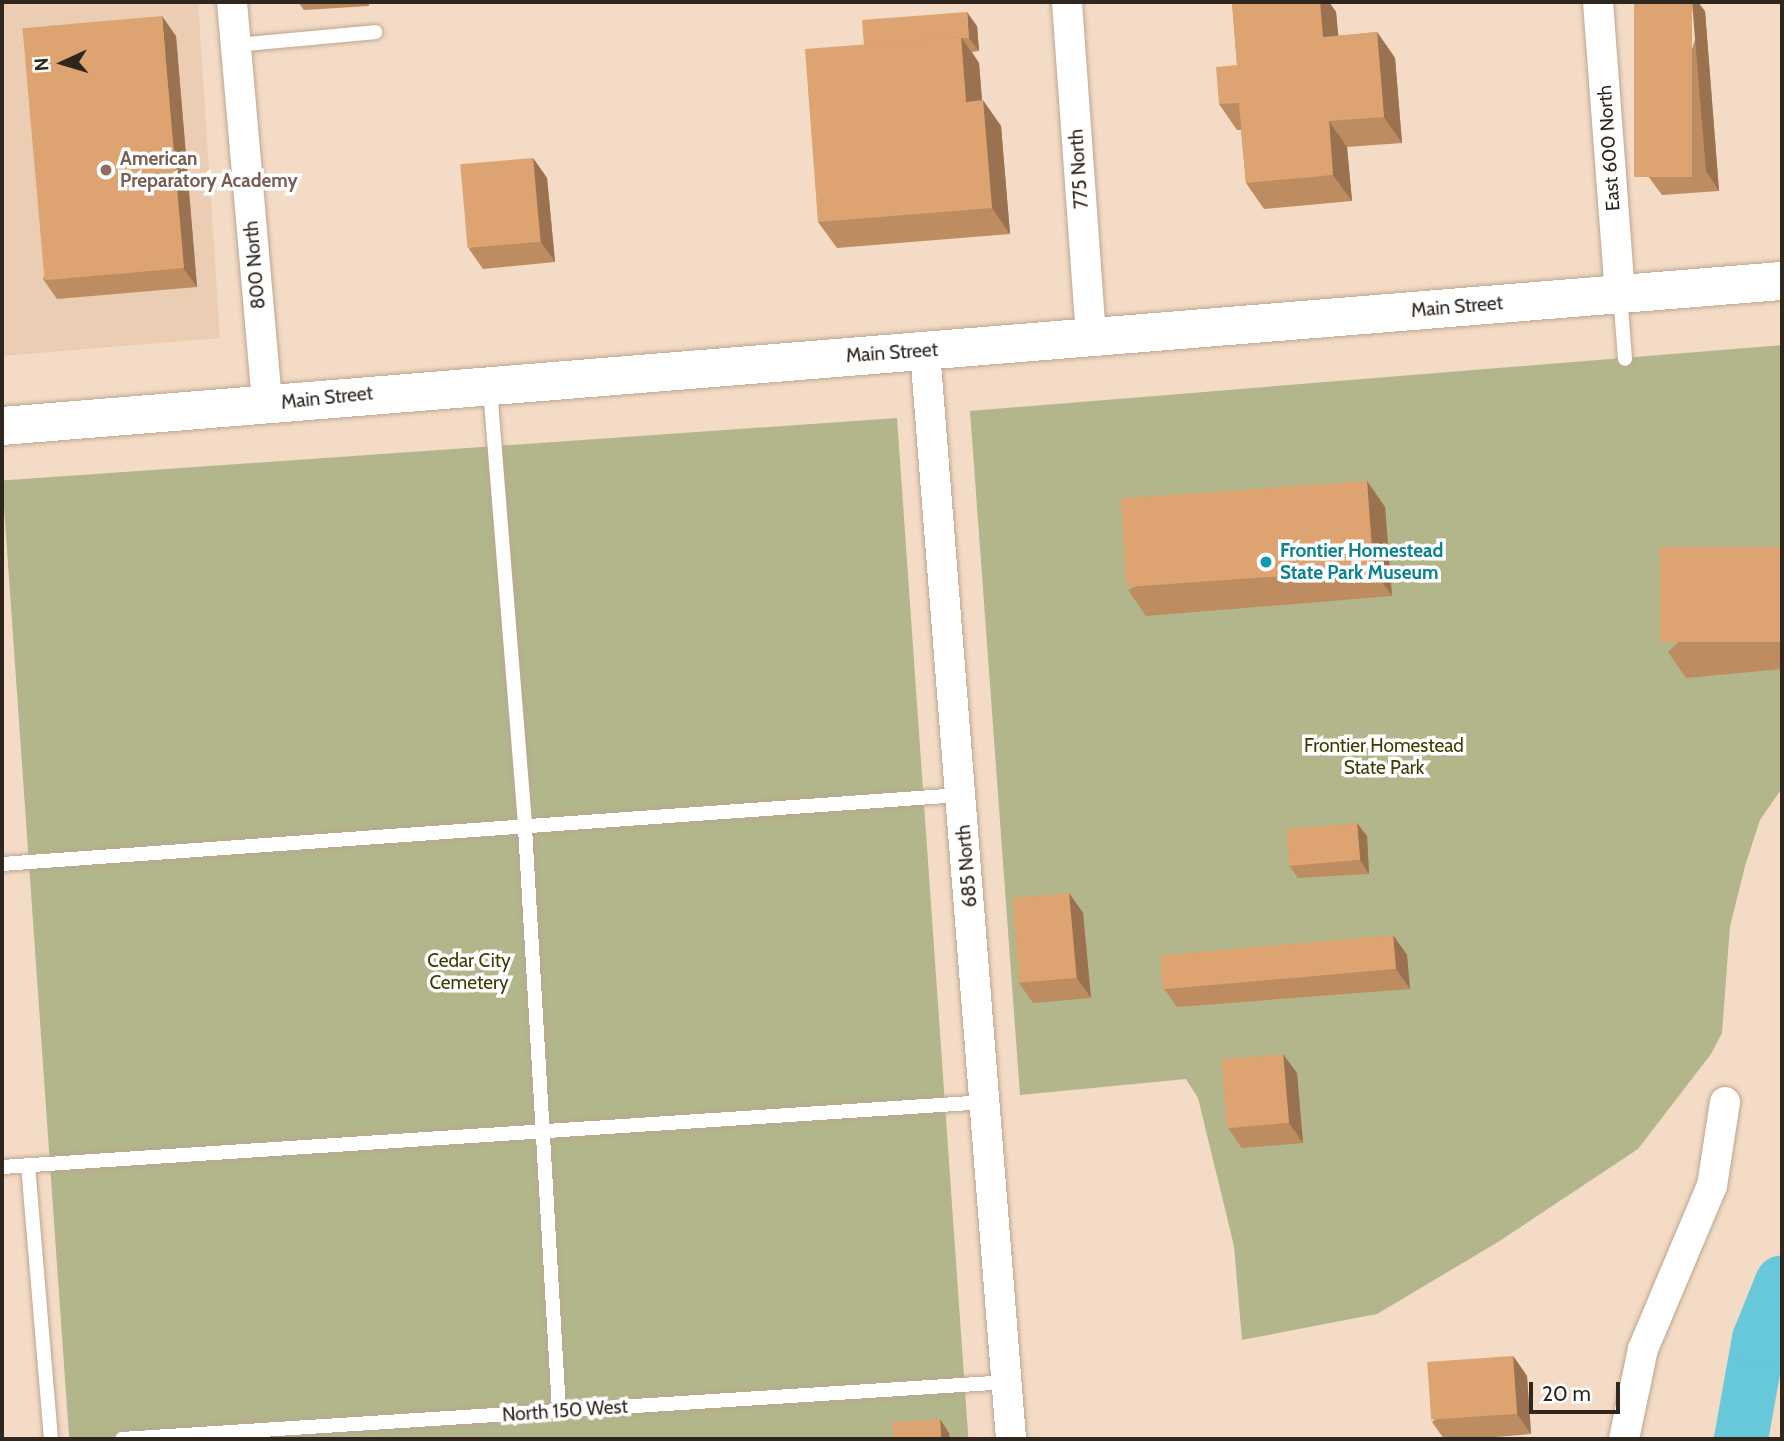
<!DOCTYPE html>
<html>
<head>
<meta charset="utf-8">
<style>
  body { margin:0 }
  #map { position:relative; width:1784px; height:1441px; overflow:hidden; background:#f3dbc5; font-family:Cabin,sans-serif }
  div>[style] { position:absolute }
  .built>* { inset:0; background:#eacdb2 }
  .green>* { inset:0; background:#b2b68a; transform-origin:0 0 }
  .river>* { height:54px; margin:-27px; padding:0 27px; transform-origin:27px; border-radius:27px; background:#66c8da }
  .roads { filter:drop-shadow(0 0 2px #bda692) drop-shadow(0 0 2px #bda692) }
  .service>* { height:14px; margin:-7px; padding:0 7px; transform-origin:7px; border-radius:7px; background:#fff }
  .minor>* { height:30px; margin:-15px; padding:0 15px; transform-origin:15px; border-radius:15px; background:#fff }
  .primary>* { height:38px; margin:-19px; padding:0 19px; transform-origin:19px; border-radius:19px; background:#fff }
  .wall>* { inset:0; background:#be8c61 }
  .shaded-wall>* { inset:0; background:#9b724f }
  .building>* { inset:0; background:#dda371; transform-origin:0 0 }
  .dots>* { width:19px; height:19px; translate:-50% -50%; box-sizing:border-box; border:4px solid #fff; border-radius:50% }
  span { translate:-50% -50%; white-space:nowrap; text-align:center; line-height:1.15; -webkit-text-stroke:7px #fff; paint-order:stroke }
  .street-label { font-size:19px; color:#2f261e }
  .education-label { font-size:19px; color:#785e54; font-weight:700 }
  .left { translate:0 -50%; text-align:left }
  .culture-label { font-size:19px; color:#0d838f; font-weight:700 }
  .park-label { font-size:19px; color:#3b3d02 }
  .frame { position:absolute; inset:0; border:4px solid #2f261e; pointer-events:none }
  .north { position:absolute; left:28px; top:28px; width:70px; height:70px; -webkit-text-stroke:5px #fff; paint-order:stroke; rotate:266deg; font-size:19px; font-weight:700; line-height:28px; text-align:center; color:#2f261e }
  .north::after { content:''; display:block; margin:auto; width:24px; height:32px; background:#2f261e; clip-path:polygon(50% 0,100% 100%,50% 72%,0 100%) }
  .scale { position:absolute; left:1529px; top:1382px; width:91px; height:32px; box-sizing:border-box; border:4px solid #2f261e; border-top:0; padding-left:9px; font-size:21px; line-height:24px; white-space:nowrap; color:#2f261e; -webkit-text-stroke:5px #fff; paint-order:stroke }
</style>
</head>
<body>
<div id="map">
  <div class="built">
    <div style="clip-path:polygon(2px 2px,198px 2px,220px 338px,2px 356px)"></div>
  </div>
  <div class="green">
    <div style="clip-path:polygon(1782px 345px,1782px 788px,1760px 820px,1745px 866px,1730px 926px,1722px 1033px,1711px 1054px,1638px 1149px,1498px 1242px,1377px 1314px,1242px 1340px,1234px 1246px,1198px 1098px,1186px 1079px,1020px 1095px,970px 411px)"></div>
    <div style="left:897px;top:418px;width:1024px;height:897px;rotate:86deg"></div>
  </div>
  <div class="river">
    <div style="left:1741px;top:1439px;width:102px;rotate:-79.8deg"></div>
    <div style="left:1759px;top:1339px;width:61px;rotate:-68deg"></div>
  </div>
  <div class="roads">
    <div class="service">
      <div style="left:236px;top:45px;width:140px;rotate:-5.3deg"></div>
      <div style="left:1620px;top:294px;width:65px;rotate:85.6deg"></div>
      <div style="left:490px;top:389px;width:440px;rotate:85.4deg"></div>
      <div style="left:525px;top:828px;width:584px;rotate:86.66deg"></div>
      <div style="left:2px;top:864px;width:961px;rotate:-4.12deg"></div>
      <div style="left:28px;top:1165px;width:275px;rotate:85.2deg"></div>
      <div style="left:2px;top:1167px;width:986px;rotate:-3.78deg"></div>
      <div style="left:122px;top:1439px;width:888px;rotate:-3.68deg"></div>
    </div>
    <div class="minor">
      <div style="left:232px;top:2px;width:404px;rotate:85deg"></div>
      <div style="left:1067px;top:2px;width:336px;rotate:85.9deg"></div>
      <div style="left:1598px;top:2px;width:293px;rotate:85.7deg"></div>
      <div style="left:925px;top:351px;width:1091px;rotate:85.48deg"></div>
      <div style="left:1624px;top:1439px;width:92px;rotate:-78.1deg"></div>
      <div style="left:1643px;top:1349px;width:177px;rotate:-67.1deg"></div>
      <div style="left:1712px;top:1186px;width:85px;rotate:-81.2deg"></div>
    </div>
    <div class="primary">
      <div style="left:2px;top:426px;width:1786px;rotate:-4.66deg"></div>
    </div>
  </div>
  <div class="wall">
    <div style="clip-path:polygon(298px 2px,369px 2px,369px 6px,304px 10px)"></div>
    <div style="clip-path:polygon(375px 2px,396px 2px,376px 3px)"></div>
    <div style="clip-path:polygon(1232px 2px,1329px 2px,1336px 12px,1338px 36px,1377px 32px,1395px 58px,1402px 143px,1347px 147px,1352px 201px,1264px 209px,1246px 183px,1241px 130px,1237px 130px,1219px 104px,1237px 65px)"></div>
    <div style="clip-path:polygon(1705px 11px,1719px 191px,1662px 195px,1648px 176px)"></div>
    <div style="clip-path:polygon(977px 26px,979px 51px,972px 52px,979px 63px,982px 100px,1001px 126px,1010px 234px,837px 248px,818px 222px,864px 45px)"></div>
    <div style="clip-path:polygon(176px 36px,197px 287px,57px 299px,43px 279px)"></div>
    <div style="clip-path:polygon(533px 158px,547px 178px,555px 262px,483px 269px,469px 249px)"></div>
    <div style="clip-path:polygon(1367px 481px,1385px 507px,1392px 596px,1146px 616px,1128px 590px)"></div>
    <div style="clip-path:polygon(1782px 547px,1782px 669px,1686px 678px,1668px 652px)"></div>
    <div style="clip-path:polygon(1357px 823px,1367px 836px,1369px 874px,1298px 878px,1289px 865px)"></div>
    <div style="clip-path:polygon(1069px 893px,1083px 913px,1091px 998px,1033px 1003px,1019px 983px)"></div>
    <div style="clip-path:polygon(1393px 935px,1407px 955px,1410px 989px,1177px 1007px,1163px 987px)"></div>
    <div style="clip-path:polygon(1297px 1073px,1303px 1143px,1242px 1148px,1228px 1128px)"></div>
    <div style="clip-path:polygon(1513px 1356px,1527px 1376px,1531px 1434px,1472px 1439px,1444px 1439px,1432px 1422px)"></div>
  </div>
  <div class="shaded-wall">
    <div style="clip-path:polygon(1320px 2px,1329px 2px,1336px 12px,1341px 63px,1323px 37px)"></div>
    <div style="clip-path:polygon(1692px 2px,1698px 2px,1705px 11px,1719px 191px,1706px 171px)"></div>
    <div style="clip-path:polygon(967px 12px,977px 26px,979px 51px,969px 38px)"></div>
    <div style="clip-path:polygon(162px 16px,176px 36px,197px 287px,183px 268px)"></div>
    <div style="clip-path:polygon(1377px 32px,1395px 58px,1402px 143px,1384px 117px)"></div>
    <div style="clip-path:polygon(961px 37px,979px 63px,984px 127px,966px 102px)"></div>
    <div style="clip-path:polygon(983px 100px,1001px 126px,1010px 234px,992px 208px)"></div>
    <div style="clip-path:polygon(1329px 121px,1347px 147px,1352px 201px,1333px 175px)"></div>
    <div style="clip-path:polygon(533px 158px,547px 178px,555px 262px,541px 242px)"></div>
    <div style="clip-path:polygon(1367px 481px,1385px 507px,1392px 596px,1374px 570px)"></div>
    <div style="clip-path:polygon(1357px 823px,1367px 836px,1369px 874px,1360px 860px)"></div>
    <div style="clip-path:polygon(1069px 893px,1083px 913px,1091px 998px,1077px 978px)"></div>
    <div style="clip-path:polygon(1393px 935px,1407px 955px,1410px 989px,1396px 969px)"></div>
    <div style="clip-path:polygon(1283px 1054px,1297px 1073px,1303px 1143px,1289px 1123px)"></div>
    <div style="clip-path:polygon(1513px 1356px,1527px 1376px,1531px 1434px,1517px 1414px)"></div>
    <div style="clip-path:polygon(940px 1419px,949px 1433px,950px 1439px,941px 1439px)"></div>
  </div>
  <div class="building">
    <div style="clip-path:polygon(1232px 2px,1320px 2px,1323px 37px,1377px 32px,1384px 117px,1329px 121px,1333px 175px,1246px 183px,1239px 103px,1219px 104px,1216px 67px,1237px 65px)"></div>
    <div style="left:1634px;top:2px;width:58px;height:175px"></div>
    <div style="clip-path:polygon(967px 12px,969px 38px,961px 38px,961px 37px,864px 45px,862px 20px)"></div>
    <div style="left:162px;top:16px;width:253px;height:140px;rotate:85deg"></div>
    <div style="clip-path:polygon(961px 37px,966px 102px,983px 100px,992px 208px,818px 222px,805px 49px)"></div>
    <div style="left:533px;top:158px;width:84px;height:73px;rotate:85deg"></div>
    <div style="left:1367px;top:481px;width:89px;height:247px;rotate:86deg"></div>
    <div style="left:1782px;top:547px;width:95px;height:122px;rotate:90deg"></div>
    <div style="left:1357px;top:823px;width:37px;height:71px;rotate:85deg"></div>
    <div style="left:1069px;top:893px;width:85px;height:57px;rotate:85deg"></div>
    <div style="left:1393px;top:935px;width:34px;height:234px;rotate:85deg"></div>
    <div style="left:1283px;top:1054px;width:69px;height:62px;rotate:85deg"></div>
    <div style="left:1513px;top:1356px;width:58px;height:86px;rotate:86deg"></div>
    <div style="clip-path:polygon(940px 1419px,941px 1439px,893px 1439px,892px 1422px)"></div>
  </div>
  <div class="dots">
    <div style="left:106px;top:170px;background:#8d6e63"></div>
    <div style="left:1266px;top:562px;background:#0f9aa8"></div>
  </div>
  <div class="street-label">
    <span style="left:1609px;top:148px;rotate:-94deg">East 600 North</span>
    <span style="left:1079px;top:169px;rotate:-94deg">775 North</span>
    <span style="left:255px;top:265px;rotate:-95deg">800 North</span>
    <span style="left:1457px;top:307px;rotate:-5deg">Main Street</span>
    <span style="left:892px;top:353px;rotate:-4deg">Main Street</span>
    <span style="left:327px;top:398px;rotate:-6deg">Main Street</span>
    <span style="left:967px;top:866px;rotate:-95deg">685 North</span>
    <span style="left:565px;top:1411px;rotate:-4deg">North 150 West</span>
  </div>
  <div class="education-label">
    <span class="left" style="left:120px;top:170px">American<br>Preparatory Academy</span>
  </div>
  <div class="culture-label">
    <span class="left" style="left:1280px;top:562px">Frontier Homestead<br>State Park Museum</span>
  </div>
  <div class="park-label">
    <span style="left:1384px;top:757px">Frontier Homestead<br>State Park</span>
    <span style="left:469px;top:972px">Cedar City<br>Cemetery</span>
  </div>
  <div class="frame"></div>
  <div class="north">N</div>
  <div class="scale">20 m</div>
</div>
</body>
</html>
